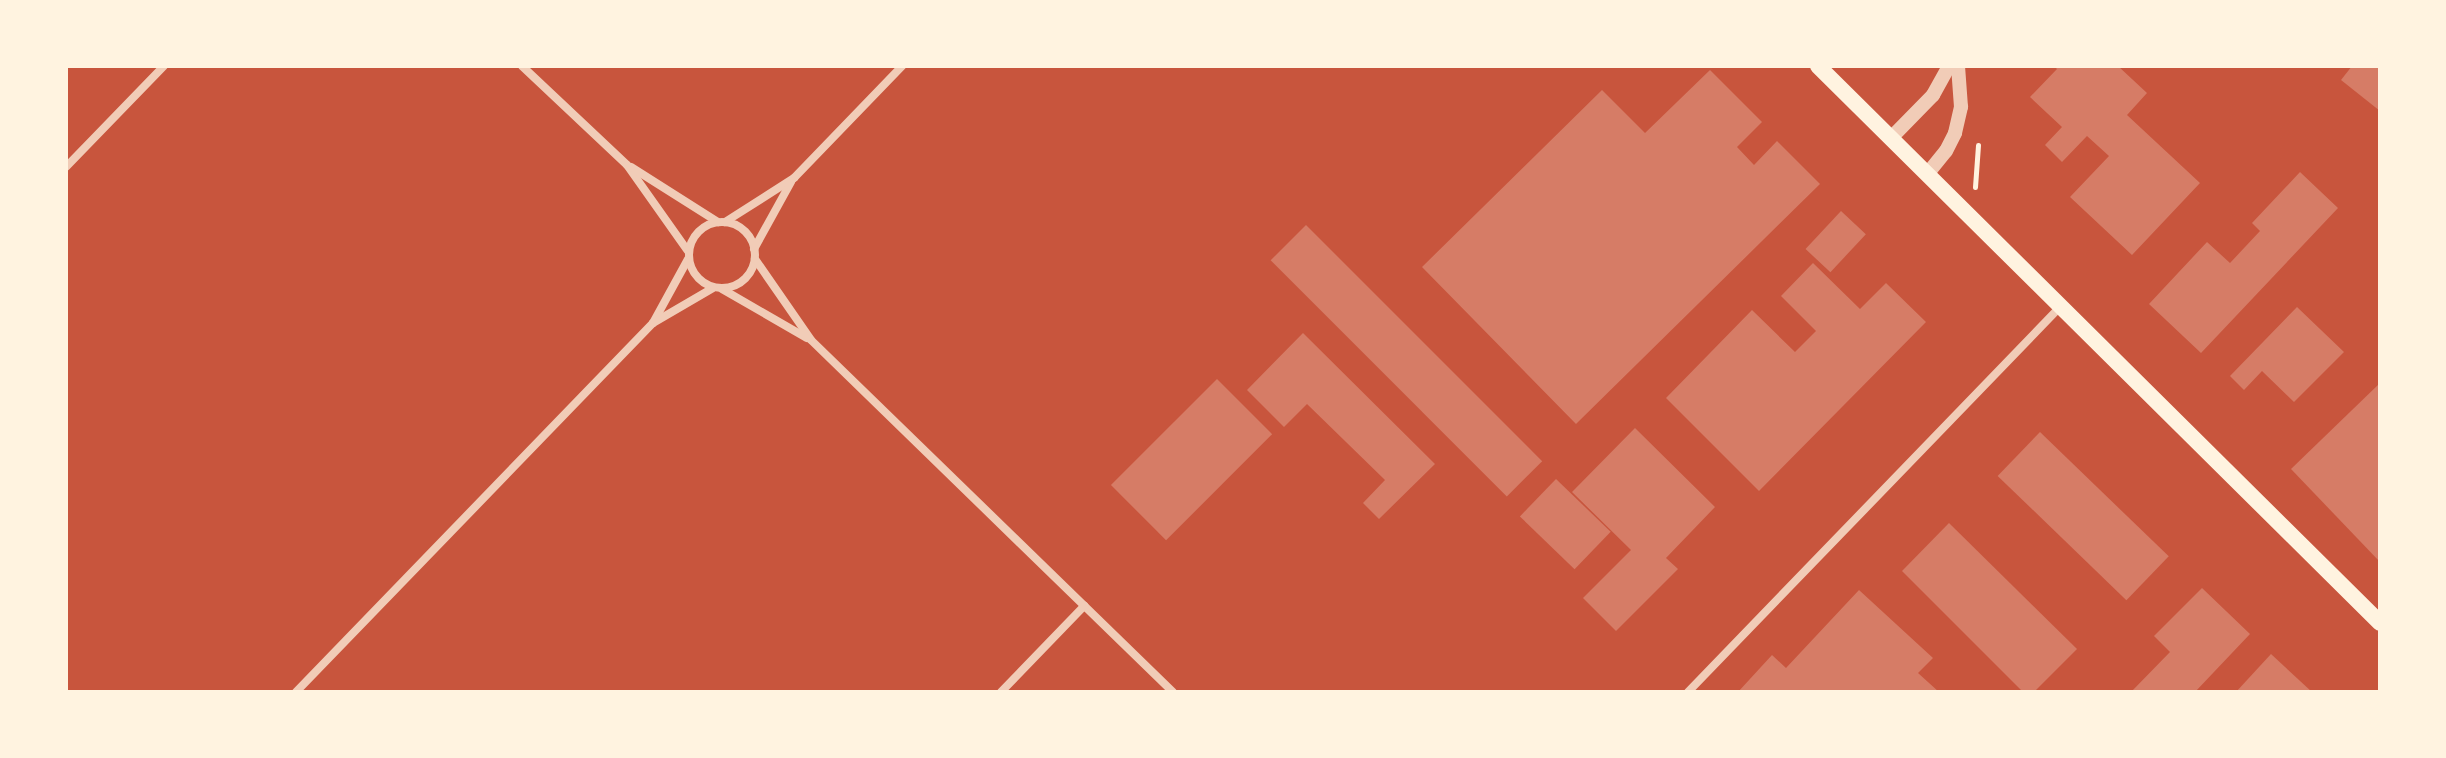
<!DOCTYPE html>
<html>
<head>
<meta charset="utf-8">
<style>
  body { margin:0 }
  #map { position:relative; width:2446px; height:758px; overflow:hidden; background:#c8553d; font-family:"Noto Sans",sans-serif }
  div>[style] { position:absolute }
  .building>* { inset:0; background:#d67c66; transform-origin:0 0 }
  .path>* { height:5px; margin:-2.5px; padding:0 2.5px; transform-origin:2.5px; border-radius:2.5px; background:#fff3e0 }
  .minor>* { height:8px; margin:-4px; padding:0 4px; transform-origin:4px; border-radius:4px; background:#f1ccb7 }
  .minor>.ring { margin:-4px; padding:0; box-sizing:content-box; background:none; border:8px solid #f1ccb7; border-radius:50% }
  .tertiary>* { height:14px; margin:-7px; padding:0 7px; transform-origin:7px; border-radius:7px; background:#f1ccb7 }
  .secondary>* { height:16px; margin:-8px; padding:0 8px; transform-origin:8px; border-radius:8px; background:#fff3e0 }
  span { translate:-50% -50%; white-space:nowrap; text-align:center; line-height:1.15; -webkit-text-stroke:8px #fff3e0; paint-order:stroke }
  .frame { position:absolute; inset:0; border:68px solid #fff3e0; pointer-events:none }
</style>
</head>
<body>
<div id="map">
  <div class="building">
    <div style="clip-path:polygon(2054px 66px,2118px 66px,2147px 93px,2127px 115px,2200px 183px,2132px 255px,2070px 197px,2109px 156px,2087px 136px,2062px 162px,2045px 145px,2062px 127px,2030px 97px,2057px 69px)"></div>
    <div style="clip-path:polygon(2352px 66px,2380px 66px,2380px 111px,2341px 80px)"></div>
    <div style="clip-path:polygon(1710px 70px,1762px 122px,1737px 147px,1754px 165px,1777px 141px,1820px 184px,1576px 424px,1422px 267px,1602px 90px,1645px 133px)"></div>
    <div style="clip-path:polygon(2300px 172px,2338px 208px,2201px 353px,2149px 304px,2207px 242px,2230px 263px,2260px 231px,2252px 223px)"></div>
    <div style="left:1841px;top:211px;width:34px;height:52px;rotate:43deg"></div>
    <div style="left:1306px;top:225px;width:334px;height:50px;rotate:45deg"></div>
    <div style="clip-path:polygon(1813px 263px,1860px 309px,1886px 283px,1926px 322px,1759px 491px,1666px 398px,1752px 310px,1795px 352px,1816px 331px,1781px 296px)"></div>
    <div style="clip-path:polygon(2297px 307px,2344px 352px,2294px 402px,2262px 371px,2244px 390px,2230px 376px)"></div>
    <div style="clip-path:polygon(1303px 333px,1435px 464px,1379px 519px,1363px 503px,1385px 480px,1307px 404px,1284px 427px,1247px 390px)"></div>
    <div style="left:1217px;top:379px;width:78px;height:150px;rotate:45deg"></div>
    <div style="clip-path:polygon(2380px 383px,2380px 562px,2291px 469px)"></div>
    <div style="clip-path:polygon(1635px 428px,1715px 507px,1666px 558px,1678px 569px,1616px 631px,1583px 598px,1631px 550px,1572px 492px)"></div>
    <div style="left:2040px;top:432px;width:179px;height:61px;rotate:44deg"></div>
    <div style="left:1556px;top:479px;width:76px;height:52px;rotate:44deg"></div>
    <div style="clip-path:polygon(1949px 523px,2077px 649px,2034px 692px,2023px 692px,1902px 571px)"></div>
    <div style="clip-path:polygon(2202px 588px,2250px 634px,2195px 692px,2131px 692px,2170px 652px,2154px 636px)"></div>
    <div style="clip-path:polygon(1859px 590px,1933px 658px,1918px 673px,1939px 692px,1738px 692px,1772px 655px,1786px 668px)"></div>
    <div style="clip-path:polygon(2271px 654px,2312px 692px,2236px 692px)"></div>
  </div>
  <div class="path">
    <div style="left:1975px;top:187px;width:42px;rotate:-85.9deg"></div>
  </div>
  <div class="minor">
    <div style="left:522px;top:66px;width:144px;rotate:43.3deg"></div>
    <div style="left:627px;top:165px;width:105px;rotate:54.7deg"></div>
    <div style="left:66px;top:167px;width:141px;rotate:-45.9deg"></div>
    <div style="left:631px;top:167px;width:103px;rotate:32.3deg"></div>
    <div class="ring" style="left:689px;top:222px;width:58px;height:58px"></div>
    <div style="left:725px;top:222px;width:82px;rotate:-32.5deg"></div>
    <div style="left:794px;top:178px;width:156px;rotate:-46deg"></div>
    <div style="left:754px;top:249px;width:77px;rotate:-61.1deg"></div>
    <div style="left:755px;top:259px;width:98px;rotate:55.3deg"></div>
    <div style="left:811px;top:340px;width:505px;rotate:44.2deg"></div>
    <div style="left:722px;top:289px;width:98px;rotate:30deg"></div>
    <div style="left:653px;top:323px;width:69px;rotate:-30.3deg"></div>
    <div style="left:296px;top:692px;width:513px;rotate:-45.95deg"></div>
    <div style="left:653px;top:323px;width:73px;rotate:-61.3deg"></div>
    <div style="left:1001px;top:692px;width:120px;rotate:-46deg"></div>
    <div style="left:1688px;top:692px;width:537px;rotate:-45.98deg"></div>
  </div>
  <div class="tertiary">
    <div style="left:1892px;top:137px;width:59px;rotate:-45.7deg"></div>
    <div style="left:1933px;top:95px;width:33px;rotate:-61deg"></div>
    <div style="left:1928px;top:173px;width:28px;rotate:-51deg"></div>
    <div style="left:1946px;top:151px;width:20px;rotate:-63deg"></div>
    <div style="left:1955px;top:133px;width:27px;rotate:-77deg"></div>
    <div style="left:1961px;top:107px;width:41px;rotate:-94.2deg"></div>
  </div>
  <div class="secondary">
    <div style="left:1818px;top:66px;width:791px;rotate:44.74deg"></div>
  </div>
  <div class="frame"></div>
</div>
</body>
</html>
